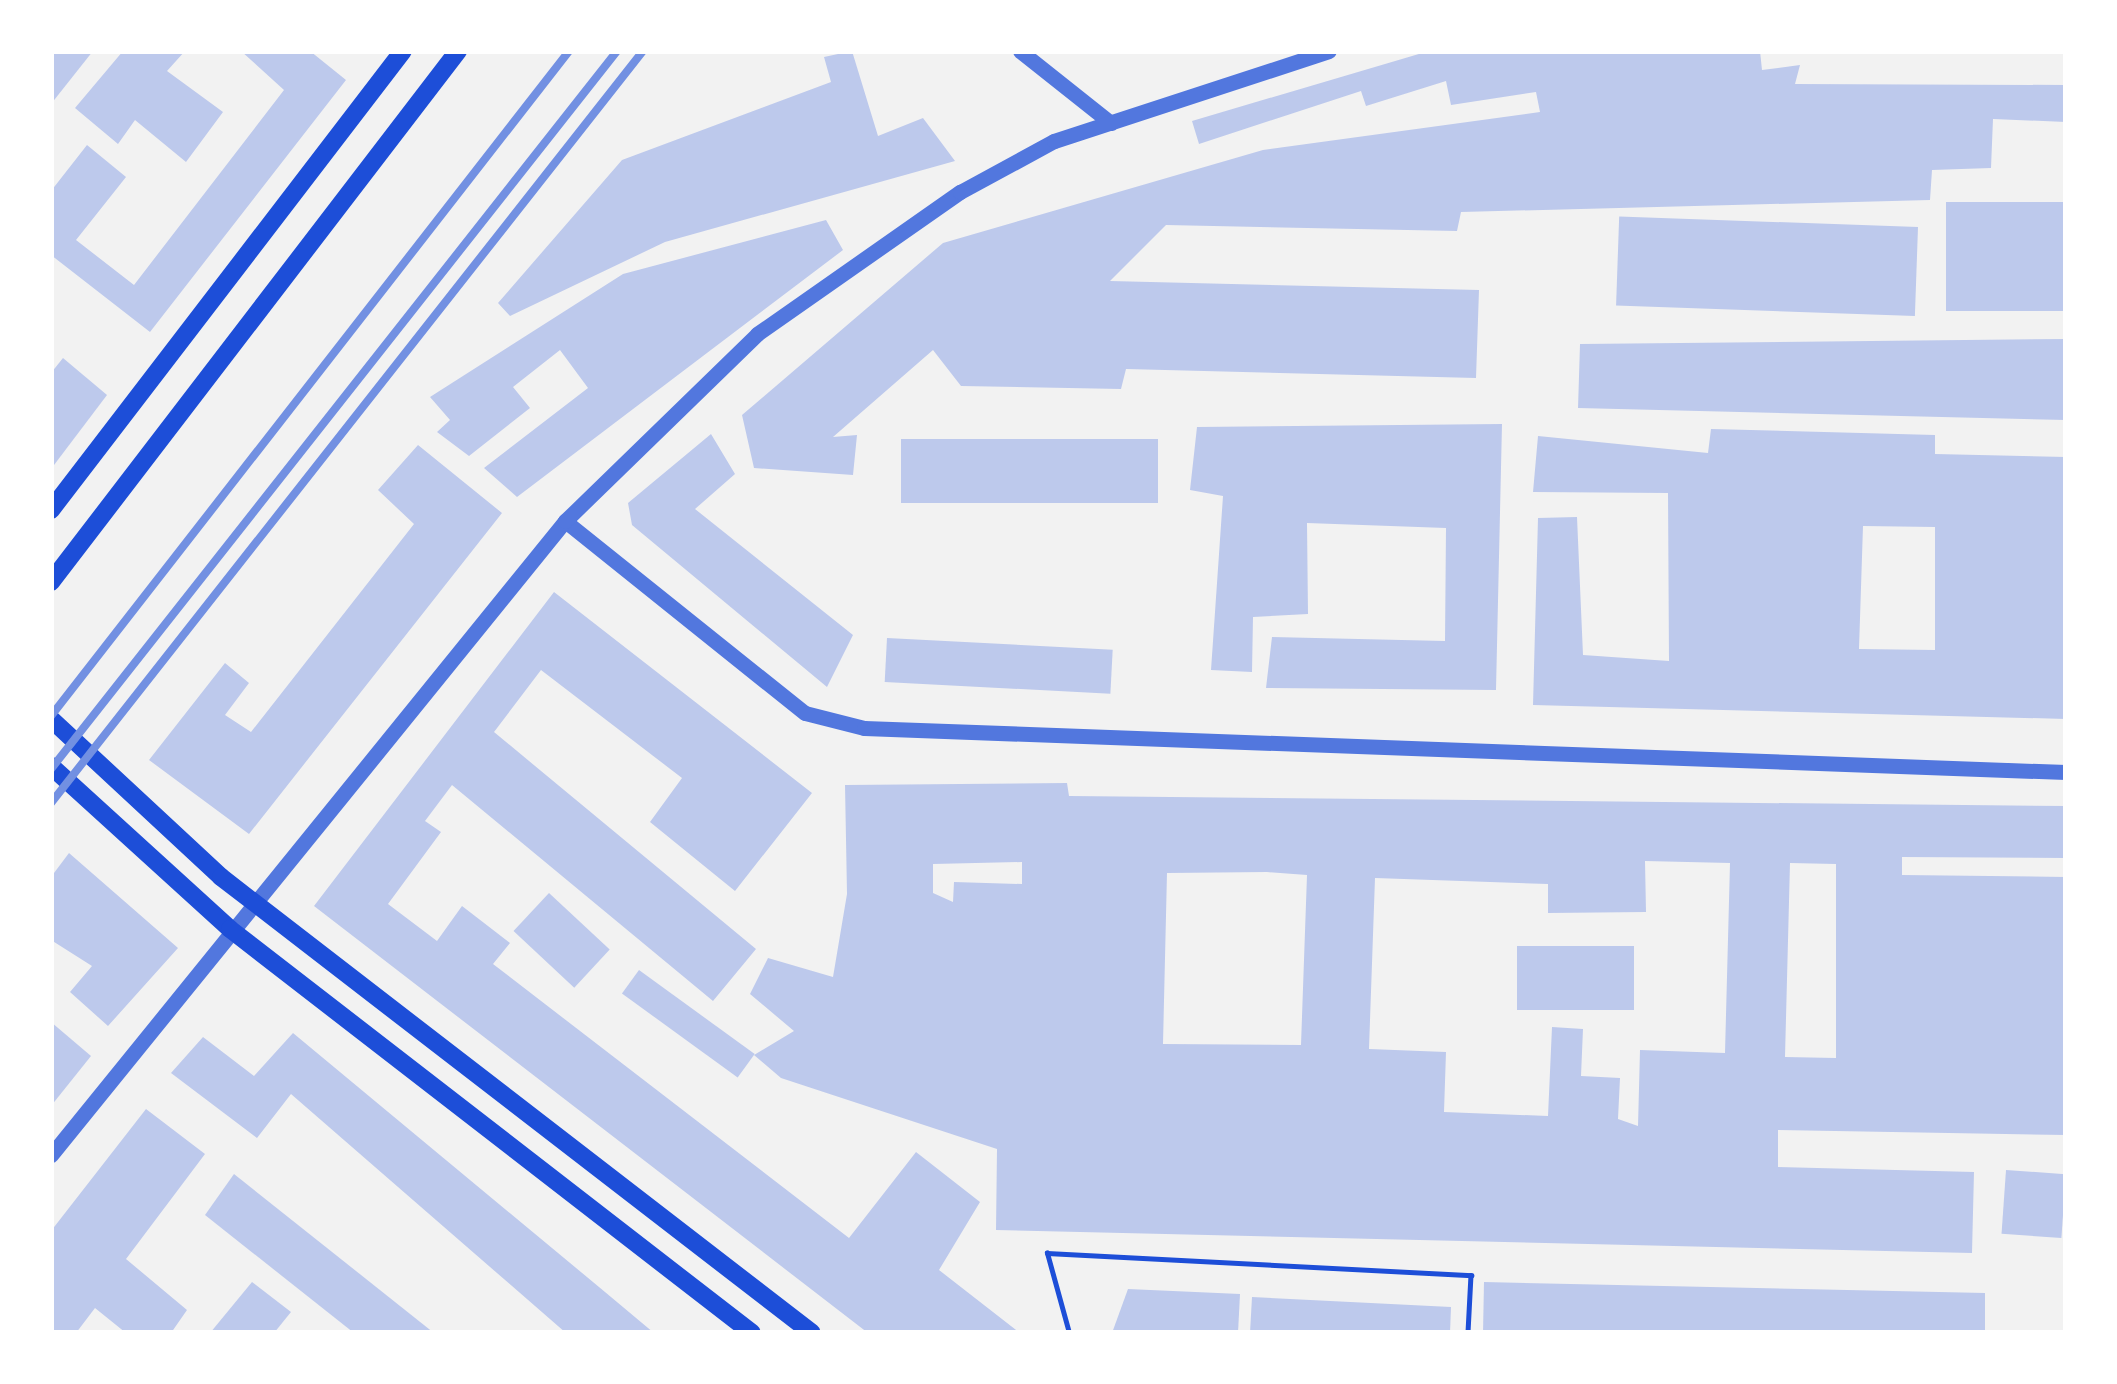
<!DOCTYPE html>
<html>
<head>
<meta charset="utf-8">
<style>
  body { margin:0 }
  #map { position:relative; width:2117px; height:1384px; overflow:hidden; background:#f2f2f2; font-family:Manrope,sans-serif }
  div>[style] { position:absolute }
  .building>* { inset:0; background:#bdc9ec; transform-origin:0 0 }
  .path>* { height:4.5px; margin:-2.25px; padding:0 2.25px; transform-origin:2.25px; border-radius:2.25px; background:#1d4ed8 }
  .tertiary>* { height:15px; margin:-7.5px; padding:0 7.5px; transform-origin:7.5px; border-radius:7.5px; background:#5277de }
  .secondary>* { height:18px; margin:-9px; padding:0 9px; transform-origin:9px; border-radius:9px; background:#1d4ed8 }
  .rail>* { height:8px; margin:-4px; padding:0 4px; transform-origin:4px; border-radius:4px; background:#7290e2 }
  span { translate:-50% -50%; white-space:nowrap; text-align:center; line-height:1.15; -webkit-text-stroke:12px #fff; paint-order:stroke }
  .frame { position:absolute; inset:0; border:54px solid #fff; pointer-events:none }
</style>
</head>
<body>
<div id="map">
  <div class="building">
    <div style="clip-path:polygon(51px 51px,93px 51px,51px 104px)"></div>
    <div style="clip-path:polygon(123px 51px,185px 51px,167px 71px,223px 112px,186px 162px,135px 120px,118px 144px,75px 108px)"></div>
    <div style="clip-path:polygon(241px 51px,310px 51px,346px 80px,150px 332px,51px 255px,51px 191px,87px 145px,126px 177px,76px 240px,134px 285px,284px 90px)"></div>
    <div style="clip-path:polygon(852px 51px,878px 136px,923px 118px,955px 161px,665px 242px,510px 316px,498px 303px,622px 160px,831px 82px,824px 57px)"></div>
    <div style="clip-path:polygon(1429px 51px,1760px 51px,1762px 70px,1800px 65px,1795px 84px,2066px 85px,2066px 122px,1993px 119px,1991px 168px,1932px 170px,1930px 200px,1461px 212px,1457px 231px,1166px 225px,1110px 281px,1479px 290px,1476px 378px,1126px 369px,1121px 389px,961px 386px,933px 350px,833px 437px,857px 435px,853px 475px,754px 468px,742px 415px,943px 243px,1263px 150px,1540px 112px,1536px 92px,1451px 105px,1446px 81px,1366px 106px,1361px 91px,1199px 144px,1192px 121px)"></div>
    <div style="left:2066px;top:202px;width:109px;height:120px;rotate:90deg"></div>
    <div style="clip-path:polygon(826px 220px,843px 250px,517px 497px,484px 468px,588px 388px,560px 350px,513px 387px,530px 408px,469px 456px,437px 432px,450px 420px,430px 397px,623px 274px)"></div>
    <div style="left:1918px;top:227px;width:89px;height:299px;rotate:92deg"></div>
    <div style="clip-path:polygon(2066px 339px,2066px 420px,1578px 408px,1580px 344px)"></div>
    <div style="clip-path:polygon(63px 358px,107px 395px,51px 469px,51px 373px)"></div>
    <div style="clip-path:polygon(1502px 424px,1496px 690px,1266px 688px,1272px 637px,1445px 641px,1446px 528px,1307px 523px,1308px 614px,1253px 617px,1252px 672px,1211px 670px,1223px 496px,1190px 490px,1197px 427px)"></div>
    <div style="clip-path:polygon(evenodd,1711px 429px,1935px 435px,1935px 454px,2066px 457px,2066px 719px,1533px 705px,1538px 518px,1577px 517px,1583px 655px,1669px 661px,1668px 493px,1533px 492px,1538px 436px,1708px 453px,1711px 429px,1863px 526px,1935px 527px,1935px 650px,1859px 649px,1863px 526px)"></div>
    <div style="clip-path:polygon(711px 434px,735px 474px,695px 509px,853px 635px,827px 687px,632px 525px,628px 503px)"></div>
    <div style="left:901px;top:439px;width:257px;height:64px"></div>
    <div style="clip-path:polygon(418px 445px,502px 513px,249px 834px,149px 760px,225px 663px,249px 683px,225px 715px,251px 732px,414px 524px,378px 490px)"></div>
    <div style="clip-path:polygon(554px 592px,812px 793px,735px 891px,650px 822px,682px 778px,541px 670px,494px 732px,756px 949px,713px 1001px,452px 785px,425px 821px,441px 832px,388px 904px,437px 941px,462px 906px,510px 943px,493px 964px,849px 1238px,916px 1152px,980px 1202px,939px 1270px,1020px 1333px,868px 1333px,314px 906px)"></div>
    <div style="left:887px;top:638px;width:226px;height:44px;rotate:3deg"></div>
    <div style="clip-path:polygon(evenodd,1067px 783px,1069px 796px,2066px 806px,2066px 858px,1902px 857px,1902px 875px,2066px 877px,2066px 1135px,1778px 1130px,1778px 1167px,1974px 1172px,1972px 1253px,996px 1230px,997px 1149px,781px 1078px,754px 1055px,794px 1031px,750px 994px,768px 958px,833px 977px,847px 894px,845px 785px,1067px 783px,1645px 861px,1730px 863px,1725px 1053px,1640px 1050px,1638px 1126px,1618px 1119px,1620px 1078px,1581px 1076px,1583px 1029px,1552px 1027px,1548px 1116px,1444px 1112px,1446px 1052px,1369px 1049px,1375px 878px,1548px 884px,1548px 913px,1646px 912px,1645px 861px,1067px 783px,1022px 862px,1022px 884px,954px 882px,953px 902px,933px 893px,933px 864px,1022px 862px,1067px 783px,1790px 863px,1836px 864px,1836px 1058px,1785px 1057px,1790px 863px,1067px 783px,1267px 872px,1307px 875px,1301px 1045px,1163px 1044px,1167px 873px,1267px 872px)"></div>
    <div style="clip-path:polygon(69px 853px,178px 948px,108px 1026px,70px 992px,92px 966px,51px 940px,51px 877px)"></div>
    <div style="left:549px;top:893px;width:83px;height:52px;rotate:43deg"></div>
    <div style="left:1517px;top:946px;width:117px;height:64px"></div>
    <div style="left:639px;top:970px;width:143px;height:29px;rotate:36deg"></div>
    <div style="clip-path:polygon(51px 1022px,91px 1056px,51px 1106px)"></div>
    <div style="clip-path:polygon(293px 1033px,605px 1292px,654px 1333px,566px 1333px,291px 1094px,257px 1138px,171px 1073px,203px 1037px,254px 1076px)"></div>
    <div style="clip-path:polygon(146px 1109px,205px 1154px,126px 1259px,187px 1310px,171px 1333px,126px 1333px,95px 1308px,76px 1333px,53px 1333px,51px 1231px)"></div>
    <div style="left:2006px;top:1170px;width:60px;height:64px;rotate:4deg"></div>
    <div style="clip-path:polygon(234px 1174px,434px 1333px,354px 1333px,205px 1215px)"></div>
    <div style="clip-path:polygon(252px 1282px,291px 1312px,274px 1333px,210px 1333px)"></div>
    <div style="clip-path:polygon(1484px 1282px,1985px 1293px,1985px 1333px,1483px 1333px)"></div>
    <div style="clip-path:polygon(1128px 1289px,1240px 1294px,1238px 1333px,1112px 1333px)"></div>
    <div style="clip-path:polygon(1252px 1297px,1451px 1307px,1450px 1333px,1250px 1333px)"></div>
  </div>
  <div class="path">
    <div style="left:1069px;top:1333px;width:83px;rotate:-105.4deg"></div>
    <div style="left:1047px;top:1253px;width:425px;rotate:3deg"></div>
    <div style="left:1471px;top:1275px;width:58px;rotate:93deg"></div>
  </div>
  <div class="tertiary">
    <div style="left:1020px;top:51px;width:116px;rotate:38.4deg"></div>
    <div style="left:565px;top:521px;width:307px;rotate:38.7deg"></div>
    <div style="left:805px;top:713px;width:61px;rotate:14.3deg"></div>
    <div style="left:864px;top:728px;width:1203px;rotate:2.1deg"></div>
    <div style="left:51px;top:1155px;width:816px;rotate:-50.97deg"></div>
    <div style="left:565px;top:521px;width:268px;rotate:-44.2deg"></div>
    <div style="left:757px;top:334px;width:248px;rotate:-35deg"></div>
    <div style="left:960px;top:192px;width:107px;rotate:-28.5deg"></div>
    <div style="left:1054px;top:141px;width:289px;rotate:-18.1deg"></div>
  </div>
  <div class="secondary">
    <div style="left:51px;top:510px;width:578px;rotate:-52.52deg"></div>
    <div style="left:51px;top:582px;width:669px;rotate:-52.53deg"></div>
    <div style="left:51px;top:719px;width:232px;rotate:42.9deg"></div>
    <div style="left:221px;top:877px;width:746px;rotate:37.65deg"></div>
    <div style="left:51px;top:766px;width:242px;rotate:42.3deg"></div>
    <div style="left:230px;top:929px;width:660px;rotate:37.74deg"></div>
  </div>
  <div class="rail">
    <div style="left:51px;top:716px;width:843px;rotate:-52.08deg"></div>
    <div style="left:51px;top:769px;width:914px;rotate:-51.75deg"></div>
    <div style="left:51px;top:803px;width:957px;rotate:-51.79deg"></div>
  </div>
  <div class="frame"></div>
</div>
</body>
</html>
